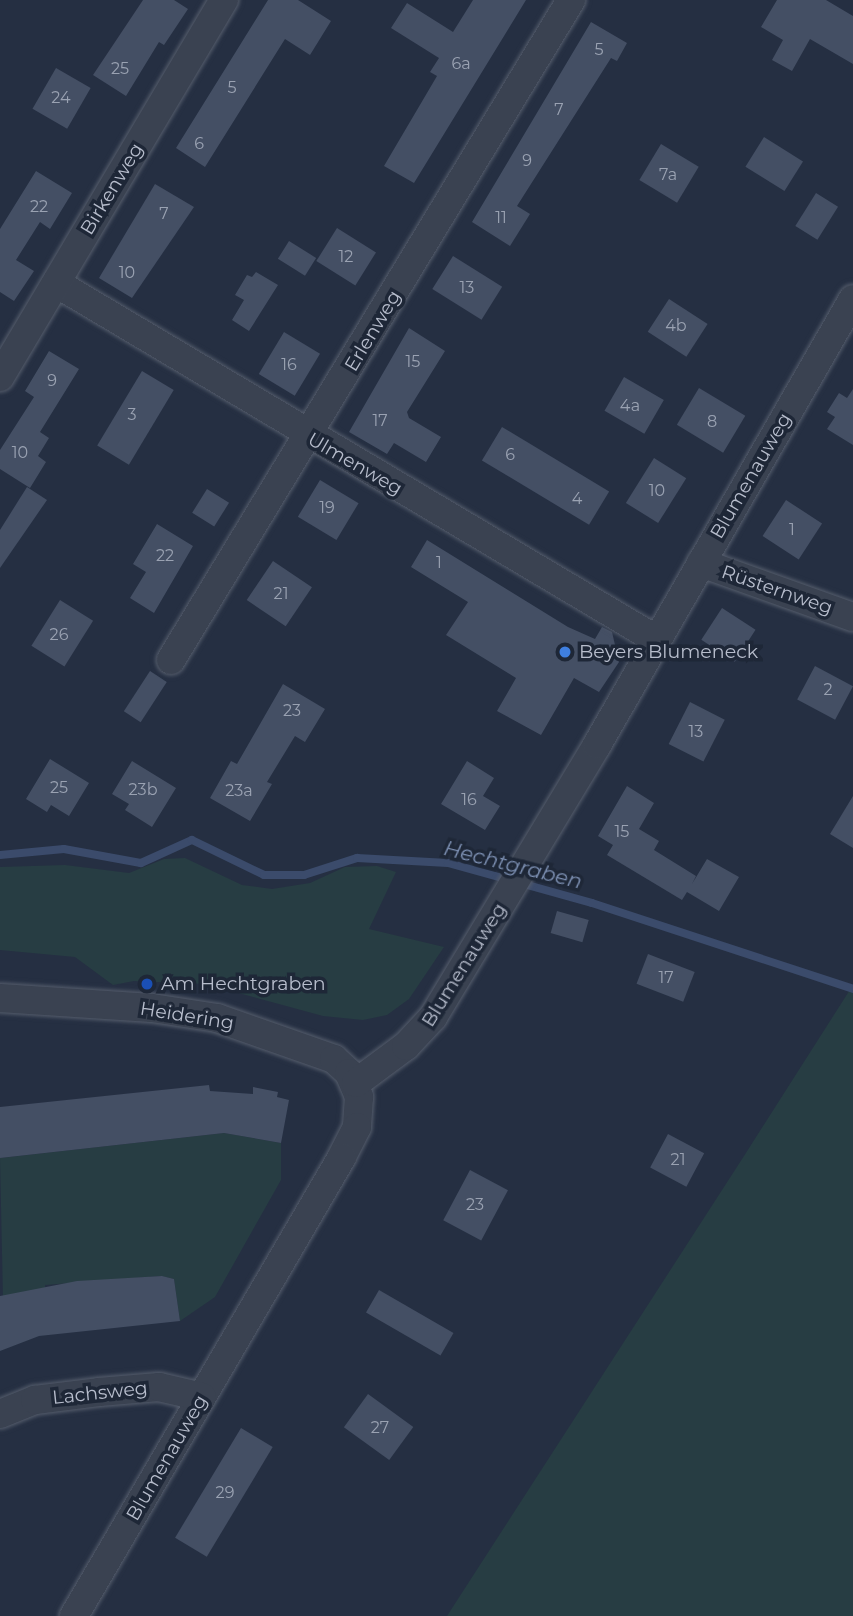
<!DOCTYPE html>
<html>
<head>
<meta charset="utf-8">
<style>
  body { margin:0 }
  #map { position:relative; width:853px; height:1616px; overflow:hidden; background:#252f42; font-family:Montserrat,sans-serif }
  div>[style] { position:absolute }
  .green>* { inset:0; background:#273d43 }
  .stream>* { height:8px; margin:-4px; padding:0 4px; transform-origin:4px; border-radius:4px; background:#3b4b6b }
  .building>* { inset:0; background:#444f64; transform-origin:0 0 }
  .roads { filter:drop-shadow(0 0 2px #555d6c) drop-shadow(0 0 2px #555d6c) }
  .minor>* { height:28px; margin:-14px; padding:0 14px; transform-origin:14px; border-radius:14px; background:#3a4251 }
  .dots>* { width:19px; height:19px; translate:-50% -50%; box-sizing:border-box; border:4px solid #1e2737; border-radius:50% }
  span { translate:-50% -50%; white-space:nowrap; text-align:center; line-height:1.15; -webkit-text-stroke:7px #1e2737; paint-order:stroke }
  .number-label { font-size:16px; color:#9aa2b2 }
  .number-label span { -webkit-text-stroke-width:0 }
  .street-label { font-size:19px; color:#b7bdcc }
  .poi-label { font-size:19px; color:#b7bdcc }
  .left { translate:0 -50%; text-align:left }
  .water-label { font-size:21px; color:#7d90b3; font-style:italic }
</style>
</head>
<body>
<div id="map">
  <div class="green">
    <div style="clip-path:polygon(185px 858px,242px 885px,272px 889px,310px 883px,345px 867px,377px 866px,396px 872px,369px 929px,444px 947px,409px 999px,387px 1015px,363px 1020px,323px 1016px,205px 984px,134px 981px,113px 985px,75px 957px,0 950px,0 867px,65px 865px,129px 873px,164px 859px)"></div>
    <div style="clip-path:polygon(853px 985px,853px 1616px,447px 1616px,744px 1156px)"></div>
    <div style="clip-path:polygon(224px 1133px,281px 1143px,281px 1180px,215px 1297px,180px 1321px,174px 1279px,161px 1276px,45px 1285px,45px 1290px,3px 1300px,0 1158px)"></div>
  </div>
  <div class="stream">
    <div style="left:0;top:855px;width:64px;rotate:-5.4deg"></div>
    <div style="left:64px;top:849px;width:78px;rotate:10.3deg"></div>
    <div style="left:141px;top:863px;width:56px;rotate:-24.3deg"></div>
    <div style="left:192px;top:840px;width:80px;rotate:25.9deg"></div>
    <div style="left:264px;top:875px;width:40px"></div>
    <div style="left:304px;top:875px;width:56px;rotate:-17.8deg"></div>
    <div style="left:357px;top:858px;width:91px;rotate:3.1deg"></div>
    <div style="left:448px;top:863px;width:149px;rotate:15.5deg"></div>
    <div style="left:592px;top:903px;width:275px;rotate:18.2deg"></div>
  </div>
  <div class="building">
    <div style="clip-path:polygon(143px 0,174px 0,188px 9px,164px 45px,159px 42px,126px 96px,93px 75px)"></div>
    <div style="clip-path:polygon(268px 0,298px 0,331px 21px,310px 55px,285px 39px,205px 167px,176px 148px)"></div>
    <div style="clip-path:polygon(473px 0,526px 0,414px 183px,384px 166px,437px 76px,430px 72px,439px 58px,391px 28px,407px 3px,453px 32px)"></div>
    <div style="clip-path:polygon(777px 0,826px 0,853px 16px,853px 64px,810px 39px,792px 71px,772px 60px,783px 40px,761px 27px)"></div>
    <div style="clip-path:polygon(591px 22px,627px 43px,617px 61px,611px 58px,517px 206px,530px 214px,510px 246px,472px 222px)"></div>
    <div style="left:56px;top:68px;width:40px;height:47px;rotate:30deg"></div>
    <div style="left:764px;top:137px;width:46px;height:35px;rotate:32deg"></div>
    <div style="left:661px;top:144px;width:44px;height:42px;rotate:31deg"></div>
    <div style="clip-path:polygon(36px 171px,72px 193px,50px 229px,40px 222px,16px 260px,34px 271px,14px 301px,0 292px,0 229px)"></div>
    <div style="clip-path:polygon(155px 184px,194px 207px,132px 298px,99px 278px)"></div>
    <div style="left:816px;top:193px;width:26px;height:39px;rotate:32deg"></div>
    <div style="left:337px;top:228px;width:46px;height:39px;rotate:32deg"></div>
    <div style="left:289px;top:241px;width:32px;height:21px;rotate:32deg"></div>
    <div style="left:453px;top:256px;width:58px;height:39px;rotate:32deg"></div>
    <div style="clip-path:polygon(256px 272px,278px 285px,249px 331px,232px 320px,244px 300px,235px 295px,247px 275px,252px 277px)"></div>
    <div style="left:669px;top:299px;width:46px;height:39px;rotate:33deg"></div>
    <div style="clip-path:polygon(409px 328px,445px 351px,407px 412px,409px 418px,441px 437px,426px 462px,394px 443px,387px 454px,349px 432px)"></div>
    <div style="left:284px;top:332px;width:42px;height:49px;rotate:31deg"></div>
    <div style="clip-path:polygon(49px 351px,79px 369px,40px 432px,49px 438px,38px 456px,46px 462px,30px 488px,0 469px,0 450px,34px 397px,25px 391px)"></div>
    <div style="left:142px;top:371px;width:37px;height:87px;rotate:31deg"></div>
    <div style="left:624px;top:377px;width:46px;height:39px;rotate:30deg"></div>
    <div style="left:699px;top:388px;width:54px;height:43px;rotate:31deg"></div>
    <div style="clip-path:polygon(853px 389px,853px 445px,827px 429px,835px 417px,827px 412px,839px 393px,847px 398px)"></div>
    <div style="left:502px;top:427px;width:125px;height:39px;rotate:31deg"></div>
    <div style="left:654px;top:458px;width:38px;height:53px;rotate:32deg"></div>
    <div style="left:320px;top:480px;width:45px;height:43px;rotate:31deg"></div>
    <div style="clip-path:polygon(27px 487px,47px 500px,0 568px,0 530px)"></div>
    <div style="left:207px;top:489px;width:26px;height:28px;rotate:32deg"></div>
    <div style="left:786px;top:500px;width:43px;height:43px;rotate:33deg"></div>
    <div style="clip-path:polygon(157px 524px,193px 546px,154px 613px,130px 598px,146px 572px,133px 564px)"></div>
    <div style="clip-path:polygon(427px 540px,568px 627px,595px 639px,602px 627px,612px 632px,619px 662px,599px 692px,574px 678px,541px 735px,497px 711px,516px 678px,446px 635px,468px 602px,411px 567px)"></div>
    <div style="left:273px;top:561px;width:47px;height:47px;rotate:34deg"></div>
    <div style="left:60px;top:600px;width:39px;height:54px;rotate:32deg"></div>
    <div style="left:722px;top:608px;width:40px;height:38px;rotate:33deg"></div>
    <div style="left:815px;top:666px;width:43px;height:38px;rotate:28deg"></div>
    <div style="left:150px;top:671px;width:20px;height:48px;rotate:33deg"></div>
    <div style="clip-path:polygon(283px 684px,325px 709px,305px 742px,295px 736px,267px 782px,272px 784px,250px 821px,210px 798px,231px 761px,237px 764px)"></div>
    <div style="left:690px;top:702px;width:39px;height:47px;rotate:27deg"></div>
    <div style="clip-path:polygon(50px 759px,89px 783px,69px 816px,51px 805px,47px 812px,26px 799px)"></div>
    <div style="clip-path:polygon(132px 761px,176px 788px,152px 827px,125px 810px,129px 804px,112px 794px)"></div>
    <div style="clip-path:polygon(467px 761px,494px 778px,483px 796px,500px 806px,485px 830px,441px 804px)"></div>
    <div style="clip-path:polygon(627px 786px,654px 803px,639px 829px,659px 841px,654px 850px,696px 876px,692px 884px,707px 859px,739px 877px,719px 911px,687px 892px,682px 900px,607px 855px,613px 845px,598px 836px)"></div>
    <div style="clip-path:polygon(853px 796px,853px 848px,830px 834px)"></div>
    <div style="left:557px;top:911px;width:33px;height:23px;rotate:16deg"></div>
    <div style="left:648px;top:954px;width:50px;height:32px;rotate:21deg"></div>
    <div style="clip-path:polygon(209px 1085px,210px 1091px,253px 1094px,253px 1087px,278px 1092px,277px 1097px,289px 1100px,281px 1143px,224px 1133px,0 1158px,0 1107px)"></div>
    <div style="left:668px;top:1134px;width:41px;height:38px;rotate:28deg"></div>
    <div style="left:470px;top:1170px;width:43px;height:57px;rotate:28deg"></div>
    <div style="clip-path:polygon(162px 1276px,174px 1279px,180px 1321px,39px 1336px,0 1351px,0 1296px,77px 1281px)"></div>
    <div style="left:379px;top:1290px;width:86px;height:26px;rotate:30deg"></div>
    <div style="left:368px;top:1394px;width:56px;height:41px;rotate:36deg"></div>
    <div style="left:241px;top:1428px;width:37px;height:128px;rotate:31deg"></div>
  </div>
  <div class="roads">
    <div class="minor">
      <div style="left:56px;top:283px;width:699px;rotate:30.71deg"></div>
      <div style="left:0;top:377px;width:439px;rotate:-59.3deg"></div>
      <div style="left:701px;top:563px;width:161px;rotate:19.6deg"></div>
      <div style="left:171px;top:660px;width:772px;rotate:-58.78deg"></div>
      <div style="left:0;top:998px;width:152px;rotate:3.8deg"></div>
      <div style="left:152px;top:1008px;width:66px;rotate:8.7deg"></div>
      <div style="left:217px;top:1018px;width:124px;rotate:19.3deg"></div>
      <div style="left:334px;top:1059px;width:21px;rotate:43deg"></div>
      <div style="left:349px;top:1073px;width:26px;rotate:67deg"></div>
      <div style="left:359px;top:1097px;width:30px;rotate:94deg"></div>
      <div style="left:357px;top:1127px;width:34px;rotate:117deg"></div>
      <div style="left:342px;top:1157px;width:532px;rotate:120.28deg"></div>
      <div style="left:356px;top:1083px;width:62px;rotate:-36.5deg"></div>
      <div style="left:406px;top:1046px;width:40px;rotate:-47deg"></div>
      <div style="left:433px;top:1017px;width:318px;rotate:-58.9deg"></div>
      <div style="left:597px;top:745px;width:514px;rotate:-60.14deg"></div>
      <div style="left:0;top:1414px;width:38px;rotate:-22deg"></div>
      <div style="left:35px;top:1400px;width:64px;rotate:-7.1deg"></div>
      <div style="left:99px;top:1392px;width:60px;rotate:-4.8deg"></div>
      <div style="left:159px;top:1387px;width:44px;rotate:13.1deg"></div>
    </div>
  </div>
  <div class="dots">
    <div style="left:565px;top:652px;background:#3f7fe0"></div>
    <div style="left:147px;top:984px;background:#1a4fb4"></div>
  </div>
  <div class="number-label">
    <span style="left:599px;top:50px">5</span>
    <span style="left:461px;top:64px">6a</span>
    <span style="left:120px;top:69px">25</span>
    <span style="left:232px;top:88px">5</span>
    <span style="left:61px;top:98px">24</span>
    <span style="left:559px;top:110px">7</span>
    <span style="left:199px;top:144px">6</span>
    <span style="left:527px;top:161px">9</span>
    <span style="left:668px;top:175px">7a</span>
    <span style="left:39px;top:207px">22</span>
    <span style="left:164px;top:214px">7</span>
    <span style="left:501px;top:218px">11</span>
    <span style="left:346px;top:257px">12</span>
    <span style="left:127px;top:273px">10</span>
    <span style="left:467px;top:288px">13</span>
    <span style="left:676px;top:326px">4b</span>
    <span style="left:413px;top:362px">15</span>
    <span style="left:289px;top:365px">16</span>
    <span style="left:52px;top:381px">9</span>
    <span style="left:630px;top:406px">4a</span>
    <span style="left:132px;top:415px">3</span>
    <span style="left:380px;top:421px">17</span>
    <span style="left:712px;top:422px">8</span>
    <span style="left:20px;top:453px">10</span>
    <span style="left:510px;top:455px">6</span>
    <span style="left:657px;top:491px">10</span>
    <span style="left:577px;top:499px">4</span>
    <span style="left:327px;top:508px">19</span>
    <span style="left:792px;top:530px">1</span>
    <span style="left:165px;top:556px">22</span>
    <span style="left:439px;top:563px">1</span>
    <span style="left:281px;top:594px">21</span>
    <span style="left:59px;top:635px">26</span>
    <span style="left:828px;top:690px">2</span>
    <span style="left:292px;top:711px">23</span>
    <span style="left:696px;top:732px">13</span>
    <span style="left:59px;top:788px">25</span>
    <span style="left:143px;top:790px">23b</span>
    <span style="left:239px;top:791px">23a</span>
    <span style="left:469px;top:800px">16</span>
    <span style="left:622px;top:832px">15</span>
    <span style="left:666px;top:978px">17</span>
    <span style="left:678px;top:1160px">21</span>
    <span style="left:475px;top:1205px">23</span>
    <span style="left:380px;top:1428px">27</span>
    <span style="left:225px;top:1493px">29</span>
  </div>
  <div class="street-label">
    <span style="left:112px;top:189px;rotate:-59deg">Birkenweg</span>
    <span style="left:373px;top:331px;rotate:-59deg">Erlenweg</span>
    <span style="left:355px;top:464px;rotate:30deg">Ulmenweg</span>
    <span style="left:751px;top:476px;rotate:-60deg">Blumenauweg</span>
    <span style="left:777px;top:590px;rotate:19deg">Rüsternweg</span>
    <span style="left:464px;top:965px;rotate:-58deg">Blumenauweg</span>
    <span style="left:187px;top:1016px;rotate:9deg">Heidering</span>
    <span style="left:100px;top:1393px;rotate:-6deg">Lachsweg</span>
    <span style="left:167px;top:1458px;rotate:-60deg">Blumenauweg</span>
  </div>
  <div class="poi-label">
    <span class="left" style="left:579px;top:652px">Beyers Blumeneck</span>
    <span class="left" style="left:161px;top:984px">Am Hechtgraben</span>
  </div>
  <div class="water-label">
    <span style="left:513px;top:865px;rotate:14deg">Hechtgraben</span>
  </div>
</div>
</body>
</html>
